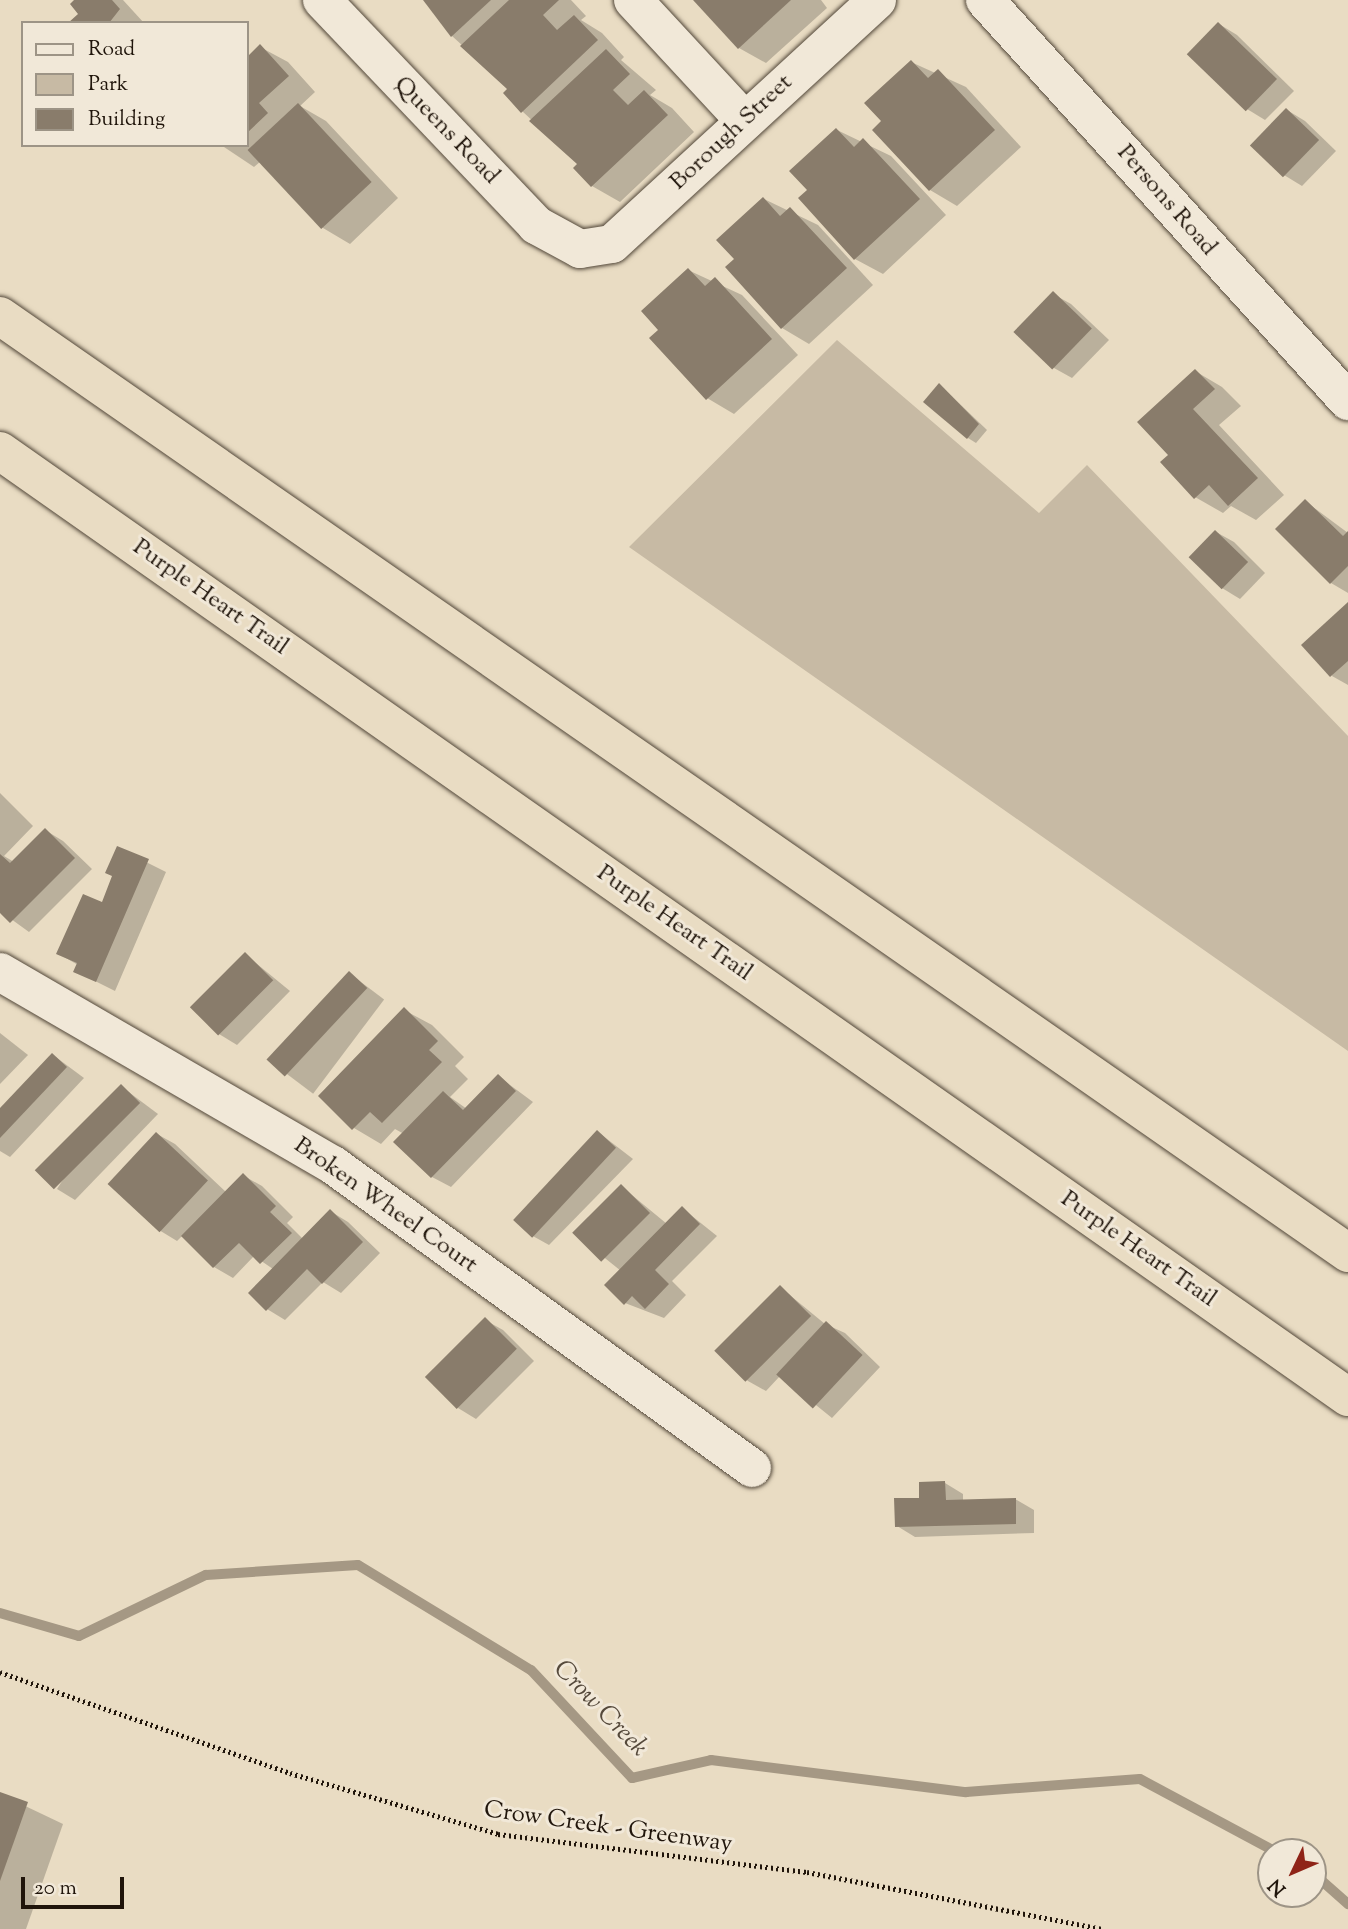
<!DOCTYPE html>
<html>
<head>
<meta charset="utf-8">
<style>
  body { margin:0 }
  #map { position:relative; width:1348px; height:1929px; overflow:hidden; background:#e9dcc3; font-family:"Sorts Mill Goudy",serif }
  div>[style] { position:absolute }
  .green>* { inset:0; background:#c7baa4 }
  .shadow>* { inset:0; background:#0003; transform-origin:0 0 }
  .stream>* { height:10px; margin:-5px; padding:0 5px; transform-origin:5px; border-radius:5px; background:#a59884 }
  .building>* { inset:0; background:#897c6b; transform-origin:0 0 }
  .path>* { height:4.5px; margin-top:-2.25px; transform-origin:0; background:repeating-linear-gradient(90deg,#20150b 0 2px,transparent 0 5.5px) }
  .roads { filter:drop-shadow(0 0 2px #524739) drop-shadow(0 0 2px #524739) }
  .minor>* { height:38px; margin:-19px; padding:0 19px; transform-origin:19px; border-radius:19px; background:#f1e8d8 }
  .highway>* { height:38px; margin:-19px; padding:0 19px; transform-origin:19px; border-radius:19px; background:#e9dcc3 }
  span { translate:-50% -50%; white-space:nowrap; text-align:center; line-height:1.15; -webkit-text-stroke:6px #f1e8d8; paint-order:stroke }
  .street-label { font-size:24px; color:#20150b }
  .water-label { font-size:26px; color:#55493b; font-style:italic }
  .legend { position:absolute; left:21px; top:21px; width:228px; height:126px; box-sizing:border-box; background:#f1e8d8; border:2px solid #9d9486; margin:0; padding:9px 12px; list-style:none; font-size:21px; color:#20150b }
  .legend li { display:flex; align-items:center; gap:14px; height:35px }
  .legend b { width:35px; border:2px solid #9d9486 }
  .north { position:absolute; left:1257px; top:1838px; width:70px; height:70px; box-sizing:border-box; background:#f1e8d8; border:2px solid #9d9486; border-radius:50%; rotate:226deg; font-size:19px; font-weight:700; line-height:28px; text-align:center; color:#20150b }
  .north::after { content:''; display:block; margin:auto; width:24px; height:32px; background:#8f2418; clip-path:polygon(50% 0,100% 100%,50% 72%,0 100%) }
  .scale { position:absolute; left:21px; top:1877px; width:103px; height:32px; box-sizing:border-box; border:4px solid #20150b; border-top:0; padding-left:9px; font-size:21px; line-height:24px; white-space:nowrap; color:#20150b; -webkit-text-stroke:5px #f1e8d8; paint-order:stroke }
</style>
</head>
<body>
<div id="map">
  <div class="green">
    <div style="clip-path:polygon(837px 340px,1039px 513px,1087px 465px,1348px 736px,1348px 1051px,629px 547px)"></div>
  </div>
  <div class="shadow">
    <div style="clip-path:polygon(76px 0,123px 0,144px 23px,71px 23px,81px 14px)"></div>
    <div style="clip-path:polygon(424px 0,571px 0,586px 16px,581px 20px,602px 33px,624px 57px,621px 60px,656px 90px,650px 95px,672px 108px,694px 132px,620px 202px,592px 186px,576px 168px,579px 164px,522px 111px,510px 89px,452px 36px)"></div>
    <div style="clip-path:polygon(696px 0,821px 0,827px 8px,766px 63px,739px 48px)"></div>
    <div style="clip-path:polygon(1219px 24px,1237px 35px,1294px 91px,1265px 120px,1247px 109px)"></div>
    <div style="clip-path:polygon(260px 47px,288px 62px,315px 92px,300px 106px,326px 121px,398px 198px,350px 244px,323px 228px,261px 161px,254px 167px,221px 145px,247px 145px,247px 59px)"></div>
    <div style="clip-path:polygon(911px 62px,966px 87px,1021px 147px,957px 206px,930px 190px)"></div>
    <div style="clip-path:polygon(1287px 110px,1305px 121px,1336px 151px,1302px 186px,1284px 175px)"></div>
    <div style="clip-path:polygon(837px 130px,891px 156px,946px 215px,883px 274px,855px 259px,800px 198px,809px 190px)"></div>
    <div style="clip-path:polygon(764px 199px,818px 225px,873px 285px,809px 344px,782px 328px,736px 259px)"></div>
    <div style="clip-path:polygon(688px 270px,742px 295px,798px 355px,734px 414px,707px 398px,661px 330px)"></div>
    <div style="clip-path:polygon(1053px 294px,1071px 304px,1109px 340px,1072px 378px,1054px 368px)"></div>
    <div style="clip-path:polygon(1195px 371px,1222px 387px,1241px 406px,1219px 425px,1284px 495px,1256px 520px,1231px 506px,1223px 513px,1195px 497px,1171px 455px)"></div>
    <div style="clip-path:polygon(940px 385px,987px 430px,976px 443px,968px 438px)"></div>
    <div style="clip-path:polygon(1305px 501px,1348px 533px,1348px 593px,1331px 583px)"></div>
    <div style="clip-path:polygon(1216px 532px,1234px 542px,1265px 573px,1240px 599px,1222px 588px,1190px 557px)"></div>
    <div style="clip-path:polygon(1348px 605px,1348px 685px,1332px 676px)"></div>
    <div style="clip-path:polygon(0 793px,33px 826px,4px 856px,14px 862px,45px 830px,63px 841px,92px 869px,29px 932px,0 911px)"></div>
    <div style="clip-path:polygon(118px 848px,166px 872px,115px 991px,75px 971px,78px 965px,59px 954px,103px 904px,114px 876px)"></div>
    <div style="clip-path:polygon(245px 954px,290px 991px,237px 1045px,219px 1034px)"></div>
    <div style="left:349px;top:973px;width:44px;height:118px;rotate:37deg"></div>
    <div style="clip-path:polygon(404px 1010px,432px 1025px,464px 1057px,455px 1066px,468px 1079px,450px 1097px,467px 1109px,498px 1076px,533px 1102px,451px 1187px,432px 1177px,396px 1142px,404px 1134px,395px 1129px,381px 1144px,354px 1128px)"></div>
    <div style="clip-path:polygon(0 1033px,28px 1055px,0 1084px)"></div>
    <div style="clip-path:polygon(53px 1055px,84px 1078px,10px 1157px,0 1151px,0 1110px)"></div>
    <div style="clip-path:polygon(122px 1087px,158px 1114px,75px 1200px,57px 1189px)"></div>
    <div style="clip-path:polygon(598px 1132px,633px 1159px,549px 1245px,531px 1235px)"></div>
    <div style="clip-path:polygon(157px 1134px,175px 1144px,227px 1193px,244px 1176px,262px 1186px,293px 1217px,287px 1223px,303px 1239px,330px 1211px,348px 1222px,380px 1253px,341px 1293px,323px 1282px,285px 1320px,267px 1309px,273px 1269px,254px 1256px,233px 1278px,214px 1267px,183px 1235px,177px 1241px,159px 1230px)"></div>
    <div style="clip-path:polygon(621px 1186px,667px 1224px,682px 1208px,717px 1236px,672px 1281px,686px 1295px,664px 1318px,625px 1303px,621px 1271px,575px 1234px)"></div>
    <div style="clip-path:polygon(780px 1287px,825px 1324px,845px 1333px,880px 1367px,832px 1418px,780px 1376px,766px 1391px,748px 1381px,717px 1351px)"></div>
    <div style="clip-path:polygon(485px 1320px,503px 1330px,534px 1361px,476px 1419px,458px 1408px)"></div>
    <div style="clip-path:polygon(945px 1483px,963px 1494px,963px 1501px,1015px 1499px,1034px 1510px,1034px 1533px,915px 1537px,897px 1526px,921px 1500px)"></div>
    <div style="clip-path:polygon(0 1794px,63px 1824px,26px 1929px,0 1929px)"></div>
  </div>
  <div class="stream">
    <div style="left:0;top:1613px;width:82px;rotate:16.2deg"></div>
    <div style="left:79px;top:1636px;width:141px;rotate:-25.7deg"></div>
    <div style="left:206px;top:1575px;width:152px;rotate:-3.8deg"></div>
    <div style="left:358px;top:1565px;width:202px;rotate:31.3deg"></div>
    <div style="left:531px;top:1670px;width:148px;rotate:46.9deg"></div>
    <div style="left:632px;top:1778px;width:81px;rotate:-12.8deg"></div>
    <div style="left:711px;top:1760px;width:257px;rotate:7.2deg"></div>
    <div style="left:966px;top:1792px;width:174px;rotate:-4.3deg"></div>
    <div style="left:1140px;top:1779px;width:154px;rotate:28.2deg"></div>
    <div style="left:1313px;top:1873px;width:47px;rotate:41.5deg"></div>
  </div>
  <div class="building">
    <div style="clip-path:polygon(74px 0,112px 0,120px 9px,109px 23px,68px 23px,78px 14px,70px 4px)"></div>
    <div style="clip-path:polygon(423px 0,491px 0,451px 37px)"></div>
    <div style="clip-path:polygon(509px 0,559px 0,543px 15px,557px 30px,574px 15px,598px 40px,521px 113px,503px 93px,507px 89px,460px 46px)"></div>
    <div style="clip-path:polygon(693px 0,791px 0,738px 49px)"></div>
    <div style="left:1218px;top:22px;width:82px;height:45px;rotate:44deg"></div>
    <div style="clip-path:polygon(260px 44px,289px 76px,259px 103px,268px 113px,247px 133px,247px 57px)"></div>
    <div style="clip-path:polygon(606px 49px,630px 74px,613px 90px,628px 105px,644px 90px,668px 115px,591px 187px,573px 168px,577px 164px,529px 121px)"></div>
    <div style="clip-path:polygon(911px 60px,928px 78px,938px 69px,995px 130px,929px 191px,872px 130px,881px 121px,864px 103px)"></div>
    <div style="left:298px;top:103px;width:108px;height:69px;rotate:47deg"></div>
    <div style="left:1286px;top:108px;width:46px;height:52px;rotate:44deg"></div>
    <div style="clip-path:polygon(836px 128px,854px 147px,863px 138px,920px 199px,854px 260px,798px 198px,807px 190px,789px 171px)"></div>
    <div style="clip-path:polygon(763px 197px,780px 216px,790px 207px,847px 268px,781px 329px,725px 267px,734px 259px,716px 240px)"></div>
    <div style="clip-path:polygon(688px 268px,705px 286px,715px 277px,772px 339px,706px 400px,649px 338px,658px 330px,641px 311px)"></div>
    <div style="left:1053px;top:291px;width:54px;height:57px;rotate:44deg"></div>
    <div style="clip-path:polygon(1195px 369px,1215px 389px,1193px 409px,1258px 478px,1228px 506px,1209px 485px,1194px 499px,1160px 462px,1168px 455px,1137px 422px)"></div>
    <div style="clip-path:polygon(939px 383px,979px 424px,967px 439px,923px 402px)"></div>
    <div style="clip-path:polygon(1305px 499px,1343px 536px,1348px 531px,1348px 566px,1330px 584px,1275px 529px)"></div>
    <div style="left:1215px;top:530px;width:46px;height:38px;rotate:44deg"></div>
    <div style="clip-path:polygon(1348px 602px,1348px 661px,1330px 677px,1301px 645px)"></div>
    <div style="clip-path:polygon(45px 828px,75px 858px,10px 923px,0 913px,0 854px,10px 863px)"></div>
    <div style="clip-path:polygon(117px 846px,149px 859px,96px 982px,73px 972px,77px 963px,56px 954px,83px 894px,102px 902px,112px 876px,105px 873px)"></div>
    <div style="left:245px;top:952px;width:40px;height:78px;rotate:45deg"></div>
    <div style="left:349px;top:971px;width:25px;height:121px;rotate:43deg"></div>
    <div style="clip-path:polygon(404px 1007px,438px 1041px,429px 1050px,442px 1062px,382px 1123px,370px 1112px,352px 1130px,318px 1096px)"></div>
    <div style="clip-path:polygon(52px 1053px,67px 1067px,0 1138px,0 1108px)"></div>
    <div style="clip-path:polygon(498px 1074px,516px 1091px,431px 1178px,393px 1142px,443px 1091px,463px 1110px)"></div>
    <div style="left:121px;top:1084px;width:27px;height:122px;rotate:45deg"></div>
    <div style="left:597px;top:1130px;width:26px;height:123px;rotate:43deg"></div>
    <div style="left:156px;top:1132px;width:71px;height:71px;rotate:43deg"></div>
    <div style="clip-path:polygon(243px 1173px,276px 1206px,270px 1212px,292px 1233px,260px 1264px,239px 1243px,213px 1268px,181px 1236px)"></div>
    <div style="left:621px;top:1184px;width:41px;height:69px;rotate:45deg"></div>
    <div style="clip-path:polygon(682px 1206px,700px 1224px,655px 1270px,669px 1284px,645px 1309px,632px 1296px,624px 1305px,604px 1285px)"></div>
    <div style="clip-path:polygon(330px 1209px,363px 1242px,322px 1284px,307px 1269px,266px 1311px,248px 1293px)"></div>
    <div style="left:780px;top:1285px;width:44px;height:93px;rotate:45deg"></div>
    <div style="left:485px;top:1317px;width:45px;height:85px;rotate:45deg"></div>
    <div style="left:826px;top:1321px;width:50px;height:73px;rotate:43deg"></div>
    <div style="clip-path:polygon(945px 1481px,946px 1500px,1016px 1498px,1016px 1524px,895px 1527px,894px 1498px,919px 1498px,919px 1482px)"></div>
    <div style="clip-path:polygon(0 1792px,28px 1802px,0 1881px)"></div>
  </div>
  <div class="path">
    <div style="left:0;top:1672px;width:307px;rotate:19.2deg"></div>
    <div style="left:290px;top:1773px;width:217px;rotate:16.3deg"></div>
    <div style="left:498px;top:1834px;width:311px;rotate:7deg"></div>
    <div style="left:807px;top:1872px;width:302px;rotate:10.9deg"></div>
  </div>
  <div class="roads">
    <div class="minor">
      <div style="left:322px;top:0;width:311px;rotate:46.4deg"></div>
      <div style="left:536px;top:225px;width:50px;rotate:28.6deg"></div>
      <div style="left:580px;top:249px;width:32px;rotate:-9deg"></div>
      <div style="left:612px;top:244px;width:360px;rotate:-42.6deg"></div>
      <div style="left:633px;top:0;width:165px;rotate:47.2deg"></div>
      <div style="left:985px;top:0;width:541px;rotate:47.85deg"></div>
      <div style="left:0;top:972px;width:385px;rotate:30.1deg"></div>
      <div style="left:333px;top:1165px;width:517px;rotate:35.87deg"></div>
    </div>
    <div class="highway">
      <div style="left:0;top:316px;width:1642px;rotate:34.8deg"></div>
      <div style="left:0;top:451px;width:1647px;rotate:35.06deg"></div>
    </div>
  </div>
  <div class="street-label">
    <span style="left:446px;top:131px;rotate:46deg">Queens Road</span>
    <span style="left:732px;top:133px;rotate:-43deg">Borough Street</span>
    <span style="left:1166px;top:201px;rotate:49deg">Persons Road</span>
    <span style="left:210px;top:598px;rotate:35deg">Purple Heart Trail</span>
    <span style="left:674px;top:924px;rotate:35deg">Purple Heart Trail</span>
    <span style="left:385px;top:1206px;rotate:35deg">Broken Wheel Court</span>
    <span style="left:1138px;top:1250px;rotate:35deg">Purple Heart Trail</span>
    <span style="left:608px;top:1828px;rotate:8deg">Crow Creek - Greenway</span>
  </div>
  <div class="water-label">
    <span style="left:600px;top:1709px;rotate:46deg">Crow Creek</span>
  </div>
  <ul class="legend">
  <li><b style="height:9px;background:#f1e8d8"></b>Road</li>
  <li><b style="height:19px;background:#c7baa4"></b>Park</li>
  <li><b style="height:19px;background:#897c6b"></b>Building</li>
  </ul>
  <div class="north">N</div>
  <div class="scale">20 m</div>
</div>
</body>
</html>
